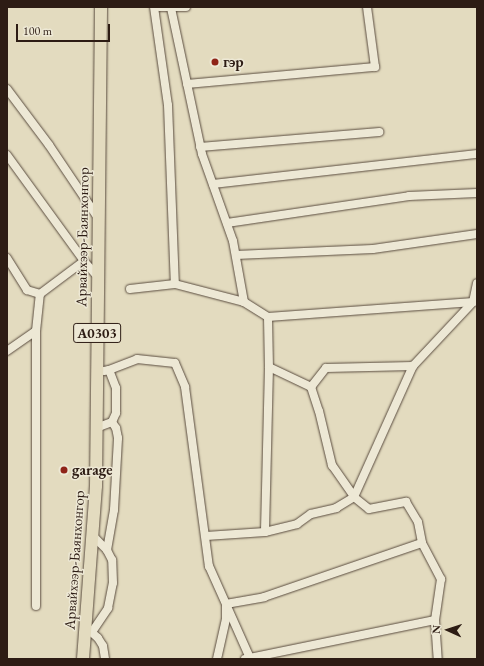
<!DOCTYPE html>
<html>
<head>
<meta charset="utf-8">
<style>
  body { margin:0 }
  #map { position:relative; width:484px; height:666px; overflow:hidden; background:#e3dbbf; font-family:"EB Garamond",serif }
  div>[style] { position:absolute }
  .roads { filter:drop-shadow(0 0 1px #5a4c3f) drop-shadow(0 0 1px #5a4c3f) }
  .minor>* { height:8px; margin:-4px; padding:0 4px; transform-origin:4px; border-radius:4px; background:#ede8d5 }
  .highway>* { height:12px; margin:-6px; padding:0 6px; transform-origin:6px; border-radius:6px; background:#e3dbbf }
  .dots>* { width:11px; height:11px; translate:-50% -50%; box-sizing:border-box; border:2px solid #ede8d5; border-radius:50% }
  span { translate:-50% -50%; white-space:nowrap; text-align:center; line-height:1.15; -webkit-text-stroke:3px #ede8d5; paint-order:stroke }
  .shield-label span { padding:1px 3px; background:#ede8d5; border:1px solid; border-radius:3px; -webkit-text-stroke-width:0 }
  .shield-label { font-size:14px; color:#2d1c14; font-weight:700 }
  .poi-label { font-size:15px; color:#2d1c14; font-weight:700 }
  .left { translate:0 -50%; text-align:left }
  .street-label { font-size:15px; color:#2d1c14 }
  .frame { position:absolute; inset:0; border:8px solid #2d1c14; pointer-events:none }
  .north { position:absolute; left:428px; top:610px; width:40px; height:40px; -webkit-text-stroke:3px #ede8d5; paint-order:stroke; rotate:273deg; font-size:11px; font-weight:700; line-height:16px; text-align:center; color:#2d1c14 }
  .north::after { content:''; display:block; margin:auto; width:14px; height:18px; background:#2d1c14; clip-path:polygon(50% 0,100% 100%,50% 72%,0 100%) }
  .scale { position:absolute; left:16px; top:24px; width:94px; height:18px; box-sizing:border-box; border:2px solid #2d1c14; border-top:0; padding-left:5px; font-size:12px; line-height:14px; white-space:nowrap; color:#2d1c14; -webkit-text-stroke:3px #ede8d5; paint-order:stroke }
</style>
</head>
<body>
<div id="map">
  <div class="roads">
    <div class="minor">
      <div style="left:154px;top:7px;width:99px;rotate:81.9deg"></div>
      <div style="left:168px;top:105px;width:179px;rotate:87.8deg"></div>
      <div style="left:159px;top:7px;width:27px"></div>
      <div style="left:171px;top:8px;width:149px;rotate:78deg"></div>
      <div style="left:202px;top:154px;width:92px;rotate:70.4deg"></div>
      <div style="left:233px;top:241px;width:62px;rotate:79.8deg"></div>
      <div style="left:187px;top:84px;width:189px;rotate:-5.2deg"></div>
      <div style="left:375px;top:67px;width:61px;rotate:-97.6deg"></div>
      <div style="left:7px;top:89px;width:70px;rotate:53.1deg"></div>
      <div style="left:49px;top:145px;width:88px;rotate:56.1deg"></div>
      <div style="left:200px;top:147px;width:180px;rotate:-4.8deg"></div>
      <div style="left:7px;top:155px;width:131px;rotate:54deg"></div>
      <div style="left:84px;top:261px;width:21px;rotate:49deg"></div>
      <div style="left:213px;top:184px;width:266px;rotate:-6.5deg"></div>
      <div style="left:227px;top:223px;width:184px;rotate:-8.4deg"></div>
      <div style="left:409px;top:196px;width:68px;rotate:-2.5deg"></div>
      <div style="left:236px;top:255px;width:137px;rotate:-2.5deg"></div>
      <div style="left:373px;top:249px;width:105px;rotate:-8.2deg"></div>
      <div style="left:7px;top:258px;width:38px;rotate:58deg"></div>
      <div style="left:27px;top:290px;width:14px;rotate:17deg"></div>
      <div style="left:130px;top:289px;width:45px;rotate:-6.3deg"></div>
      <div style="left:175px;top:284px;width:71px;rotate:14.6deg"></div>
      <div style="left:244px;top:302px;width:28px;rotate:32deg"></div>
      <div style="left:268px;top:317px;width:50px;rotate:88.9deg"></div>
      <div style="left:269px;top:367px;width:165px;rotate:91.4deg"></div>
      <div style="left:268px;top:317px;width:206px;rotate:-4.2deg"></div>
      <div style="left:7px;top:351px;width:35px;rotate:-35deg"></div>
      <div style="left:269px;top:367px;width:47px;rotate:25.5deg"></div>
      <div style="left:311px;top:387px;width:25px;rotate:72deg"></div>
      <div style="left:319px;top:411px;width:56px;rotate:76.5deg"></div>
      <div style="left:332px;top:465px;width:39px;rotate:55deg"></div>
      <div style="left:354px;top:497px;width:19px;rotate:39deg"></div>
      <div style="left:369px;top:509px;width:38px;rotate:-11deg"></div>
      <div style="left:406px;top:502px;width:23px;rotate:59deg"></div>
      <div style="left:418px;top:522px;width:21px;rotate:79deg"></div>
      <div style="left:422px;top:543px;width:41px;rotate:62.2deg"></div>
      <div style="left:441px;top:579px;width:41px;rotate:98.3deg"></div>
      <div style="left:435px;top:620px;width:39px;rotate:86deg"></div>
      <div style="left:109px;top:370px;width:30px;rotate:-21deg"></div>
      <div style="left:137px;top:359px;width:38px;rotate:6deg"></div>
      <div style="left:175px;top:363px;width:26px;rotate:67deg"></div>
      <div style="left:185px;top:387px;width:181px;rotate:82.4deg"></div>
      <div style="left:209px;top:566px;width:42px;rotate:65.9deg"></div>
      <div style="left:226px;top:604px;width:15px;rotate:90deg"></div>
      <div style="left:226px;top:619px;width:41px;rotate:102.7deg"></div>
      <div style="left:311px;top:387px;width:24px;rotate:-52deg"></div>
      <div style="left:326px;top:368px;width:87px;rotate:-1.3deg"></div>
      <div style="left:96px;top:428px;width:17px;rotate:-21deg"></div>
      <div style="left:112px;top:422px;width:10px;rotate:-66deg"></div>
      <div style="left:116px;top:413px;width:25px;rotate:-90deg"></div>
      <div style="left:116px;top:388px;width:19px;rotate:-111deg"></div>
      <div style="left:109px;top:370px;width:5px;rotate:169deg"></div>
      <div style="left:206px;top:536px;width:59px;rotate:-3.9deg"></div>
      <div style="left:265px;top:532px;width:33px;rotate:-14deg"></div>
      <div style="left:297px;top:524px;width:17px;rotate:-36deg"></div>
      <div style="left:311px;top:514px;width:26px;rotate:-13deg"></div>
      <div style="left:336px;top:508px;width:21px;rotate:-31deg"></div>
      <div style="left:354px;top:497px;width:144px;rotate:-65.8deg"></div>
      <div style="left:413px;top:366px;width:88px;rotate:-46.8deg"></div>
      <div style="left:473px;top:302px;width:19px;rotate:-78deg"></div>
      <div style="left:107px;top:550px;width:41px;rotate:-80.1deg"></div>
      <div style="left:114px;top:510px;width:72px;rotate:-86.8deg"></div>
      <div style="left:118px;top:438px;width:10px;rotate:-101deg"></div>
      <div style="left:116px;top:428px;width:7px;rotate:-124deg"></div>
      <div style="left:36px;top:606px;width:275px;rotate:-90deg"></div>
      <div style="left:36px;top:331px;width:37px;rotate:-84deg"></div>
      <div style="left:40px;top:294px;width:55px;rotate:-36.9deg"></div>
      <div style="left:88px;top:629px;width:13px;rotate:42deg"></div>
      <div style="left:98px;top:638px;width:9px;rotate:58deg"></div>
      <div style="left:103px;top:646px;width:13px;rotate:81deg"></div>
      <div style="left:92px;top:632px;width:29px;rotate:-56deg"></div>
      <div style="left:108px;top:608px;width:25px;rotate:-79deg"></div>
      <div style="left:113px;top:583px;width:23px;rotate:-92deg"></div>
      <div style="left:112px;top:560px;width:11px;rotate:-117deg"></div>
      <div style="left:107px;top:550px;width:21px;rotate:-135deg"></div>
      <div style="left:250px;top:658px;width:59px;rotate:-114deg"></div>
      <div style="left:226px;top:604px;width:39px;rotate:-10deg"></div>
      <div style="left:264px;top:597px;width:167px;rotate:-18.9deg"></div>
      <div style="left:245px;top:659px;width:194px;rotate:-11.6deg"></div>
    </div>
    <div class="highway">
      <div style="left:83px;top:659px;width:173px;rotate:-85.7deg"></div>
      <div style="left:96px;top:486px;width:479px;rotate:-89.4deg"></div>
    </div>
  </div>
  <div class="dots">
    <div style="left:215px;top:62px;background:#8f2418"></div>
    <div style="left:64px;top:470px;background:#8f2418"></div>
  </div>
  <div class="shield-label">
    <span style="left:97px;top:333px">A0303</span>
  </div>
  <div class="poi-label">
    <span class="left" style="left:223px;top:62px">гэр</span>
    <span class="left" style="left:72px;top:470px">garage</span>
  </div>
  <div class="street-label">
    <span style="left:82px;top:237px;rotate:-89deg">Арвайхээр-Баянхонгор</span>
    <span style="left:74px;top:560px;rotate:-86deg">Арвайхээр-Баянхонгор</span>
  </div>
  <div class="frame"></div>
  <div class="north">N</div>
  <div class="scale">100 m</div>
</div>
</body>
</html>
